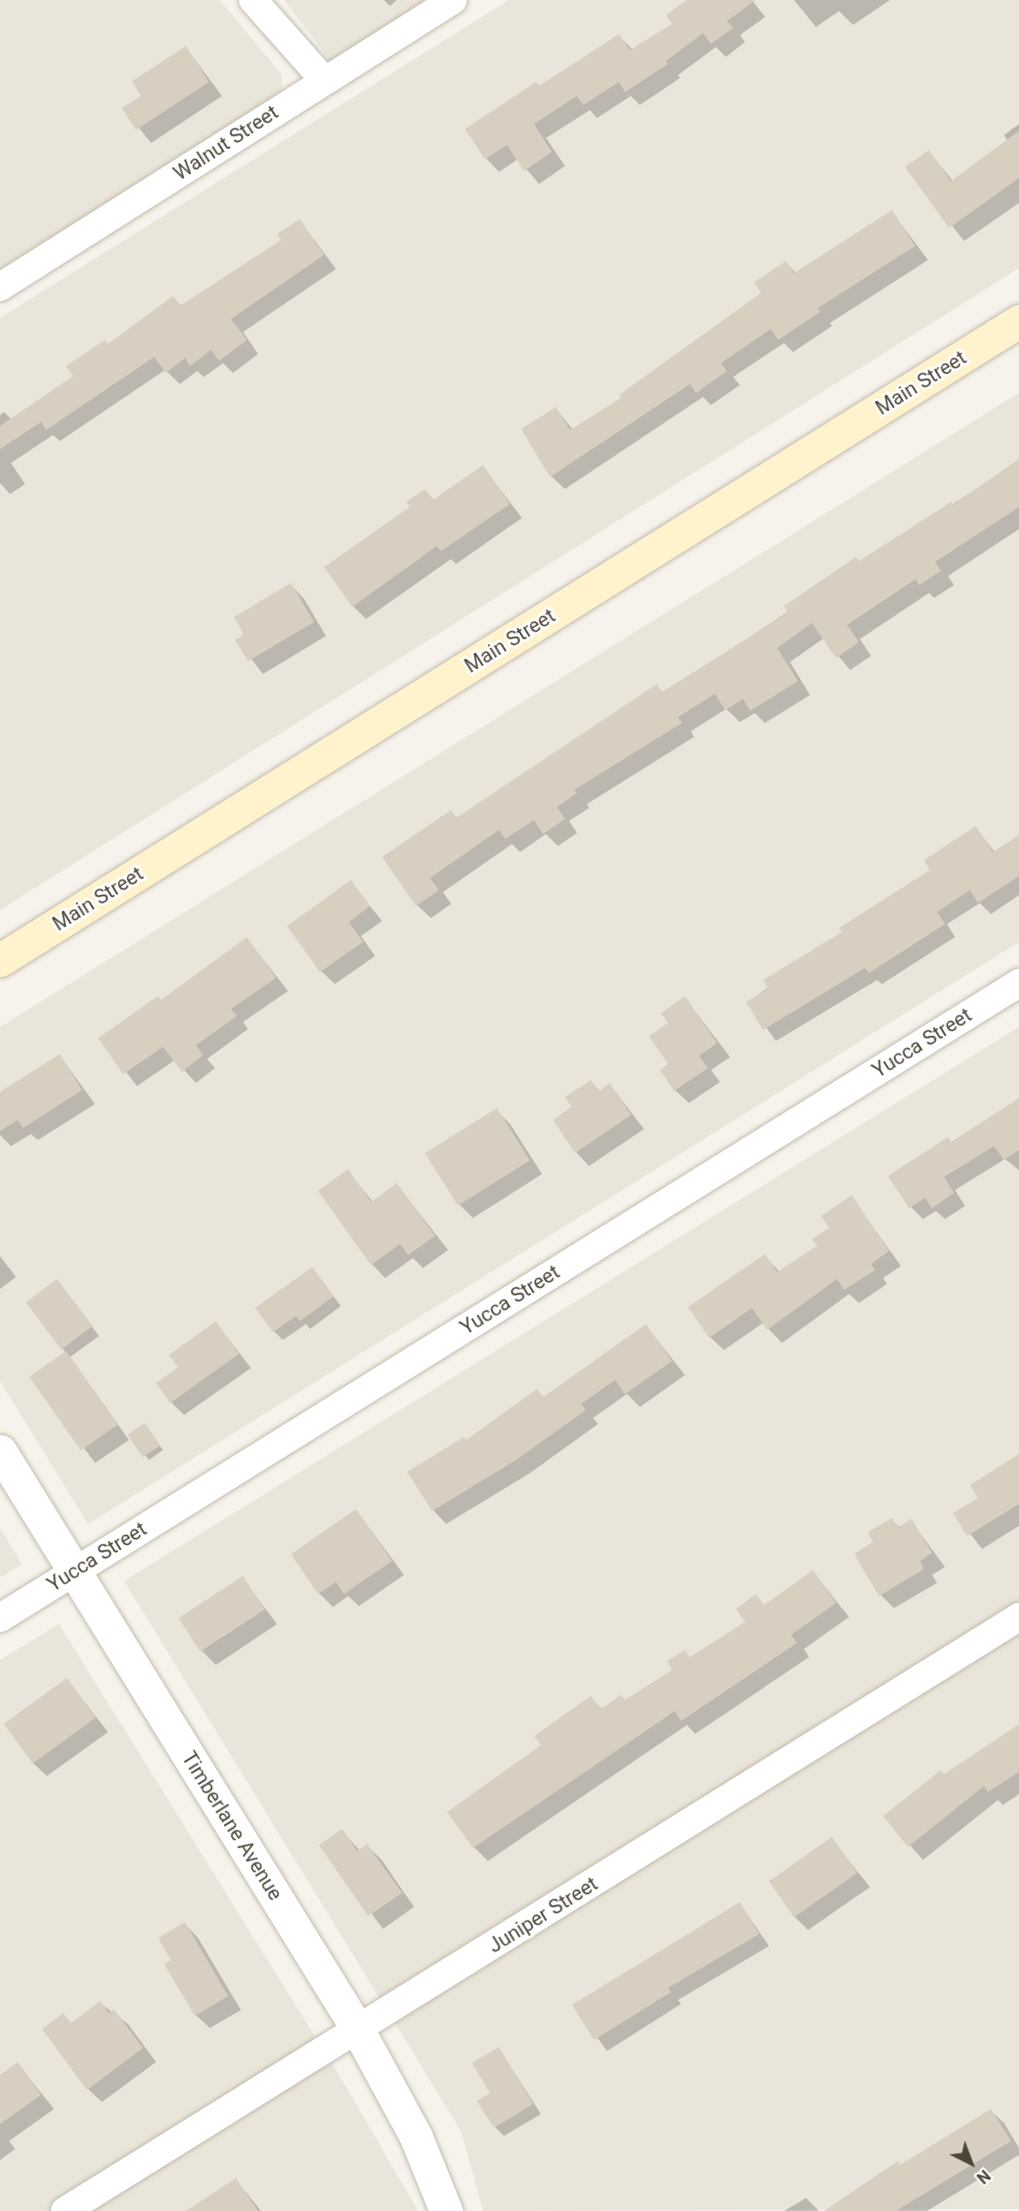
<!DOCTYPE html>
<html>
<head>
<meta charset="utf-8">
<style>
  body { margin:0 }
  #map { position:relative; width:1019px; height:2211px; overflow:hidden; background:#f6f3ec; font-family:Roboto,sans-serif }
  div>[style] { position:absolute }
  .residential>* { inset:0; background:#eae5da }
  .shadow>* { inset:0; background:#0003 }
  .building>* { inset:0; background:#d8cfc1; transform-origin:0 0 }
  .roads { filter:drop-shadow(0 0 2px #c2bbae) drop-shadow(0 0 2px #c2bbae) }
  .minor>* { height:28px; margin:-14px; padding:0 14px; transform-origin:14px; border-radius:14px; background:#fff }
  .tertiary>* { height:33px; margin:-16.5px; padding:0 16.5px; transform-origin:16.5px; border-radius:16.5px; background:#fff }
  .secondary>* { height:33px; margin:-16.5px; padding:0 16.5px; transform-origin:16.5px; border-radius:16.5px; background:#fff3cd }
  span { translate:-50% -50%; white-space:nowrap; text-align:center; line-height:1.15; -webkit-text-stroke:5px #fff; paint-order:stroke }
  .street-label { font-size:20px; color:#4b4439 }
  .north { position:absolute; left:941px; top:2133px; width:60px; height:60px; -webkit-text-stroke:4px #fff; paint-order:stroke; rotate:138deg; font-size:16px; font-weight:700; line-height:24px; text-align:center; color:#4b4439 }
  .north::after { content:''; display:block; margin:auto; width:21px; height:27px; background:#4b4439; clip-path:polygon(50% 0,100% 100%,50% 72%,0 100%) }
</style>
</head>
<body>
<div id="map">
  <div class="residential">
    <div style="clip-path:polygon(0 0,220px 0,282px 75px,281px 97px,0 276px)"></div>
    <div style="clip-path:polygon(284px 0,431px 0,332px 63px)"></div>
    <div style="clip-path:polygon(509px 0,1019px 0,1019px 268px,0 910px,0 318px)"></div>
    <div style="clip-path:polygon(1019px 393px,1019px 942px,88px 1524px,0 1381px,0 1027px)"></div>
    <div style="clip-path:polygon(1019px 1027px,1019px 2209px,483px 2211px,461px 2131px,124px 1581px)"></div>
    <div style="clip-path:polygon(0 1528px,22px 1564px,0 1578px)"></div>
    <div style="clip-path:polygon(59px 1624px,347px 2088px,418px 2211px,0 2211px,0 1660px)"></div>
  </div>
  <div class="shadow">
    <div style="clip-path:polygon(384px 0,397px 0,390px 6px)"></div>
    <div style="clip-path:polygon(690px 0,752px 0,765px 17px,740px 35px,745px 42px,726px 57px,716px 47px,678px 75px,680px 78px,640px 105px,631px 96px,597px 118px,590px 110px,546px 138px,565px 166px,539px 184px,518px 159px,499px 172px,486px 158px,540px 88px,619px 36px,633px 50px,674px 25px)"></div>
    <div style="clip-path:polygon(794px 0,890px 0,853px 25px,839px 11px,816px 27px)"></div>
    <div style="clip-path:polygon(186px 48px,222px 96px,151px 143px,124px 109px,143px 96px)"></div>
    <div style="clip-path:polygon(1019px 124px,1019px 203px,964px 241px,907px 168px,929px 152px,953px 181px,1008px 141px,1004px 135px)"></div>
    <div style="clip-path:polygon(891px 211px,928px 260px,830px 323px,832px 326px,793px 352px,784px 343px,733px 377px,740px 385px,711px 405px,703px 397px,565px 489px,551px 476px,556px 409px,573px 430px,623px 399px,764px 293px,786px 263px,796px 273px)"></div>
    <div style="clip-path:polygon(300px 221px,336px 269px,243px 332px,258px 354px,233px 373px,223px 363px,204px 377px,197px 371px,180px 384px,165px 370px,60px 441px,53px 435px,11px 463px,25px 484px,10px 494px,0 483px,0 415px,4px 412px,12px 420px,75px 377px,109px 346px,173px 298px,182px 307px,283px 240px)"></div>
    <div style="clip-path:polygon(1019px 461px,1019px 529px,948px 576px,954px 585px,934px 598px,929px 593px,860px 639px,871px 656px,850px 670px,824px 638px,790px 662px,810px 695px,765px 723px,755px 713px,740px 722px,726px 709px,691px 731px,694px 737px,587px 804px,589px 808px,569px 821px,577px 833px,558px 846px,546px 834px,520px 852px,512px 844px,443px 892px,451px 904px,431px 918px,417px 905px,451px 812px,458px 819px,657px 686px,664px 693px)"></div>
    <div style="clip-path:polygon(483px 467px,522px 518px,456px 564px,451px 559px,366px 619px,353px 606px,412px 507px,425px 491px,435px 501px)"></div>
    <div style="clip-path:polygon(291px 585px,304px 599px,326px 636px,263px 674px,237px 641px)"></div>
    <div style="clip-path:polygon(975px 828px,995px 852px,1019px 844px,1019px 895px,991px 914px,980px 903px,947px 924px,955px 937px,882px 984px,877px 980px,776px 1041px,748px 1002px,932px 870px)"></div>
    <div style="clip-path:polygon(351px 882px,382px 921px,361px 936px,375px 956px,335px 984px,321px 971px)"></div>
    <div style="clip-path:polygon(247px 939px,288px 991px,243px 1022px,248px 1029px,207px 1059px,215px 1068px,196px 1083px,175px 1060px,137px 1086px,100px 1038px,161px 1001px)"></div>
    <div style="clip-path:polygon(685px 998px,730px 1057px,711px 1070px,720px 1082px,689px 1103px,675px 1090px,671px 1064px,670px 1024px)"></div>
    <div style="clip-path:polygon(60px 1056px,95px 1104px,38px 1140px,31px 1134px,11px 1146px,0 1135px,0 1094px)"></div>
    <div style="clip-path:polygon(591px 1082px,600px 1091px,610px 1085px,644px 1129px,589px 1166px,576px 1152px,573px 1108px)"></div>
    <div style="clip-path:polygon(1019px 1100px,1019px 1170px,1005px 1159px,955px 1190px,965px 1206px,945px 1219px,936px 1211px,923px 1219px,911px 1207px,952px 1143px)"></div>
    <div style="clip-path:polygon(496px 1110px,510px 1124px,542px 1174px,473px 1218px,459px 1204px,427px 1155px)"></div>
    <div style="clip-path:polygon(347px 1171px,373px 1202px,397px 1185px,448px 1250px,423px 1268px,413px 1258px,385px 1278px,372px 1264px)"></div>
    <div style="clip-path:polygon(851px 1197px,901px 1266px,883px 1278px,887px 1284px,859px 1303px,849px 1294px,782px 1343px,763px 1323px,724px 1350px,710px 1337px,764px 1256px,780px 1272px,819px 1247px)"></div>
    <div style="clip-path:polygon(0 1256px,16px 1277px,0 1289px)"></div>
    <div style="clip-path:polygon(312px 1269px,341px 1306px,310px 1329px,306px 1324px,283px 1340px,274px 1331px)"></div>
    <div style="clip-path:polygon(57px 1281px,99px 1336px,70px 1357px,129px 1440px,95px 1463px,32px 1376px,66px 1353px,62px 1348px)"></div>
    <div style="clip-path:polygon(216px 1323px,251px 1368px,184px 1415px,171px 1402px)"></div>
    <div style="clip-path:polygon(646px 1326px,685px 1375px,640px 1407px,627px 1394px,593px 1418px,598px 1424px,530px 1473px,446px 1524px,433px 1510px,537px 1391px,545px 1398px)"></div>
    <div style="clip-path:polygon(148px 1429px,163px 1450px,149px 1460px,130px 1435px)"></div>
    <div style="clip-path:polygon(1019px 1459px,1019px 1526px,982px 1549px,955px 1514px,980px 1498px)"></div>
    <div style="clip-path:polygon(356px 1510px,404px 1575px,359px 1606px,348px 1596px,333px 1607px,319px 1593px)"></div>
    <div style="clip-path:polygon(892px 1520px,900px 1528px,911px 1521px,945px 1567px,932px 1575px,937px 1583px,894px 1608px,881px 1595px,876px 1542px)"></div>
    <div style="clip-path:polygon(813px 1572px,849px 1617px,804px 1649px,809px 1657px,695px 1734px,687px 1725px,488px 1861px,474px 1847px,543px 1746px,591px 1698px,603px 1710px,625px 1701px,747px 1622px,756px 1596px,765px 1606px)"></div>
    <div style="clip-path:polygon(242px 1578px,277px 1624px,216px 1665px,202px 1651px)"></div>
    <div style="clip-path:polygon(67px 1680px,108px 1732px,47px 1776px,33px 1763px)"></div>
    <div style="clip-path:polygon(1019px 1726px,1019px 1794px,1003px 1805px,998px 1800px,923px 1860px,885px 1817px)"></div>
    <div style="clip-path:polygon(342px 1831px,360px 1851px,367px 1846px,381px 1859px,414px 1907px,383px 1929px,321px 1846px)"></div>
    <div style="clip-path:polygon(831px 1839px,870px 1887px,808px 1930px,795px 1917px)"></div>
    <div style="clip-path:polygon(740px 1904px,769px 1946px,678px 2000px,681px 2004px,607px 2051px,574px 2006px)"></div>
    <div style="clip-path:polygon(185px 1924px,198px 1938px,241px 2010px,210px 2028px,196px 2015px,173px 1961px)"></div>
    <div style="clip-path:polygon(100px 2003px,128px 2024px,156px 2062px,102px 2102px,88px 2089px,63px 2015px,72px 2024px)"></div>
    <div style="clip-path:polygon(499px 2049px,541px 2114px,504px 2136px,495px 2127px,492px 2094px)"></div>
    <div style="clip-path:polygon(18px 2064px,54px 2109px,9px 2141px,15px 2149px,0 2160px,0 2077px)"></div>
    <div style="clip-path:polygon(991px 2111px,1004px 2123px,1019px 2148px,1019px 2155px,927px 2211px,826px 2211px)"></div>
    <div style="clip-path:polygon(236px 2180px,261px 2211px,189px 2211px)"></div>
    <div style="clip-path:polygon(806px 2198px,819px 2211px,784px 2211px)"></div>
  </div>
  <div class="building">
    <div style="clip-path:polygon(687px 0,756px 0,727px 21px,733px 28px,711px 44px,703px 33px,666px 61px,668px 64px,625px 92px,619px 82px,583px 105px,577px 96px,534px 124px,552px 152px,524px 171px,507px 145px,485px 159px,465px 129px,536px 82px,539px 86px,619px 34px,630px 50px,672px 24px,666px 15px)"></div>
    <div style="clip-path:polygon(186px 46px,209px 82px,136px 130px,122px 108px,141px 96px,132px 81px)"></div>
    <div style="clip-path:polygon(1019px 131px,1019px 178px,949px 228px,905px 167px,929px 150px,951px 181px)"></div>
    <div style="clip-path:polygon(892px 210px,915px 246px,818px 308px,820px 312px,778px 340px,771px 329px,721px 363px,727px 371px,696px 393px,690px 384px,550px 477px,521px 429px,556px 407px,570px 430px,621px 398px,619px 395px,761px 293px,754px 282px,786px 261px,794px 273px)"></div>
    <div style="clip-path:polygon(300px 219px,324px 255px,231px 319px,247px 340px,219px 361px,211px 350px,190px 366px,185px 358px,166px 373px,154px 357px,46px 430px,41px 422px,0 449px,0 426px,73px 376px,66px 366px,105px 340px,108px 344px,173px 296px,180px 306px,281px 240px,277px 234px)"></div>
    <div style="clip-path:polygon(1019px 459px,1019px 507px,935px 562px,941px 571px,919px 585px,916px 579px,847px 625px,859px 642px,836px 658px,812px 623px,777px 648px,798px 681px,750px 711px,743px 699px,725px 710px,715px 694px,678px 717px,682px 723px,574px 790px,577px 793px,557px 807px,565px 819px,543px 834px,534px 820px,505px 839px,499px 830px,430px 878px,439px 890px,416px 906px,382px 857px,451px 810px,456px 818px,657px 684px,662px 692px,788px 613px,784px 606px,856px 557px,859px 561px,951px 502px,953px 505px)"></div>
    <div style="clip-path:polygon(483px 465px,510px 504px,441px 551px,437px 546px,352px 607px,324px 567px,410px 507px,406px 502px,425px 489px,433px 500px)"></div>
    <div style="clip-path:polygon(291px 583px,314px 622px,248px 661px,235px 640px,244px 635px,234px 617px)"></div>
    <div style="clip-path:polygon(976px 826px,993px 852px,1019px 835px,1019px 876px,978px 903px,970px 890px,937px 912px,945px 924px,869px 973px,865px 968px,763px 1030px,746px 1002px,768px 989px,763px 980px,842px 932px,839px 928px,930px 870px,924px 860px)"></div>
    <div style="clip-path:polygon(351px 880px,370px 906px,349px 922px,363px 942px,320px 972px,287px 926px)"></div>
    <div style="clip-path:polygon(247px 937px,276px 978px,231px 1009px,237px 1016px,196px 1045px,203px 1055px,182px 1072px,163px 1047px,123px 1074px,98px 1038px,158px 996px,161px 1000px)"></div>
    <div style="clip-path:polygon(685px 996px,717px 1043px,699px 1056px,708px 1068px,674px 1091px,660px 1070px,668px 1064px,649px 1036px,668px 1023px,661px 1013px)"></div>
    <div style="clip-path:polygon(60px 1054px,82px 1090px,23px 1128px,18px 1120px,0 1131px,0 1092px)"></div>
    <div style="clip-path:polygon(591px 1080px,599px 1091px,610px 1083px,631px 1115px,575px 1153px,553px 1120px,571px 1107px,565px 1097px)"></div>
    <div style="clip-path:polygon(1019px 1098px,1019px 1150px,1004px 1160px,994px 1146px,944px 1177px,954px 1193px,932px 1208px,925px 1198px,909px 1208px,888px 1176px,948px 1137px,951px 1142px)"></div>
    <div style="left:497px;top:1108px;width:62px;height:85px;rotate:58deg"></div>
    <div style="clip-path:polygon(348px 1169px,371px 1202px,397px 1183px,435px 1236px,408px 1255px,400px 1244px,371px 1265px,318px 1191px)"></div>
    <div style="clip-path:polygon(852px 1195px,889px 1251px,871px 1264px,875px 1270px,844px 1290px,837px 1279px,767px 1330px,752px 1308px,709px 1338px,688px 1307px,765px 1254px,777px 1272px,817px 1246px,812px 1239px,829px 1228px,821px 1216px)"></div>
    <div style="clip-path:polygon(312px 1267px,334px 1296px,300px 1321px,296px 1316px,273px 1332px,255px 1308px)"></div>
    <div style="left:57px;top:1279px;width:59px;height:39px;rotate:53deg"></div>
    <div style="clip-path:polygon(216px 1321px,239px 1354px,170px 1403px,156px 1383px,178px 1367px,169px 1355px)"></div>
    <div style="clip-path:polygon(646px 1324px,672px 1361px,625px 1394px,615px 1380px,581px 1404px,586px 1410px,516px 1460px,432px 1511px,407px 1472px,464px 1437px,466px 1440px,537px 1389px,543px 1397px)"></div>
    <div style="left:66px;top:1351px;width:90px;height:45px;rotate:55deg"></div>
    <div style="left:145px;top:1423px;width:27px;height:21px;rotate:56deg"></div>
    <div style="clip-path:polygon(1019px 1454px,1019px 1504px,967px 1536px,953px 1513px,978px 1498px,970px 1485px)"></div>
    <div style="clip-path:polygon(356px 1509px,392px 1561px,344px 1594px,336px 1582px,318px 1594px,291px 1554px)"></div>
    <div style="clip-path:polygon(892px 1518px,898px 1527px,912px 1519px,932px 1553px,920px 1561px,924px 1569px,879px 1596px,854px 1554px,873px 1542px,868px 1532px)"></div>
    <div style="clip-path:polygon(813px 1570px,836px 1603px,791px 1635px,797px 1643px,681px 1721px,675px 1711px,473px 1848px,447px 1812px,541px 1745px,534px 1736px,591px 1696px,601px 1709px,621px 1695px,625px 1700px,672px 1670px,667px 1661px,685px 1650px,690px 1657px,745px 1622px,736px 1609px,756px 1594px,764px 1605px)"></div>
    <div style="left:243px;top:1576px;width:40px;height:77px;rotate:57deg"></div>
    <div style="left:67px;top:1678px;width:49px;height:78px;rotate:54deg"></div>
    <div style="clip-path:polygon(1019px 1724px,1019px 1772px,988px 1792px,984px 1786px,908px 1847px,883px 1816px,941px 1770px,944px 1774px)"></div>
    <div style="clip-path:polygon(342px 1829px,357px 1851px,367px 1844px,402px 1893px,368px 1916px,319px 1845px)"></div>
    <div style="left:832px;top:1837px;width:44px;height:77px;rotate:55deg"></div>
    <div style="clip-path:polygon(740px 1902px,759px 1934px,668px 1988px,671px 1992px,594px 2040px,572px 2005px)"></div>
    <div style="clip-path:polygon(185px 1922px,228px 1996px,195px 2016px,164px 1964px,171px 1960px,158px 1938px)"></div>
    <div style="clip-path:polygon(100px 2001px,109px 2013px,114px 2009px,143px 2048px,87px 2090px,42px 2029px,63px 2013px,71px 2023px)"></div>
    <div style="clip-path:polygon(499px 2047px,533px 2104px,494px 2128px,477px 2101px,490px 2093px,472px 2063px)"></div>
    <div style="clip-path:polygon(18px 2062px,41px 2095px,0 2124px,0 2075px)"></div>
    <div style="clip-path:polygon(991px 2109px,1011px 2141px,896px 2211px,824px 2211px,898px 2161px,900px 2165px)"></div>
    <div style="clip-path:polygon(236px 2178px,258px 2211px,186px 2211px)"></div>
  </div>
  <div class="roads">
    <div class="minor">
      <div style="left:253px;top:0;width:107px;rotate:48.4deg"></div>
      <div style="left:0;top:287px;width:536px;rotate:-32.36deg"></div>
      <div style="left:0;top:1618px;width:1201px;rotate:-31.93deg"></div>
      <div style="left:65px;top:2211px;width:1124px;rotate:-31.91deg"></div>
    </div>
    <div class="tertiary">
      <div style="left:0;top:1451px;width:681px;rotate:58.27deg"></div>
      <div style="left:358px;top:2030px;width:122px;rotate:61.5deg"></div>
      <div style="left:416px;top:2137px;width:80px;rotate:67.9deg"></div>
    </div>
    <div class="secondary">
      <div style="left:0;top:960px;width:1203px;rotate:-32.09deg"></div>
    </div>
  </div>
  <div class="street-label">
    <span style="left:226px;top:143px;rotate:-33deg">Walnut Street</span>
    <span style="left:921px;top:383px;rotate:-32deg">Main Street</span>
    <span style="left:510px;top:641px;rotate:-32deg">Main Street</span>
    <span style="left:98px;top:899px;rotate:-32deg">Main Street</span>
    <span style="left:922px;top:1043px;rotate:-32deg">Yucca Street</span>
    <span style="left:510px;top:1300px;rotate:-32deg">Yucca Street</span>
    <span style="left:97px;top:1557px;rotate:-32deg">Yucca Street</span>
    <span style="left:232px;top:1826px;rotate:58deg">Timberlane Avenue</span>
    <span style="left:543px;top:1915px;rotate:-32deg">Juniper Street</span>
  </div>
  <div class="north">N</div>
</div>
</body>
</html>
